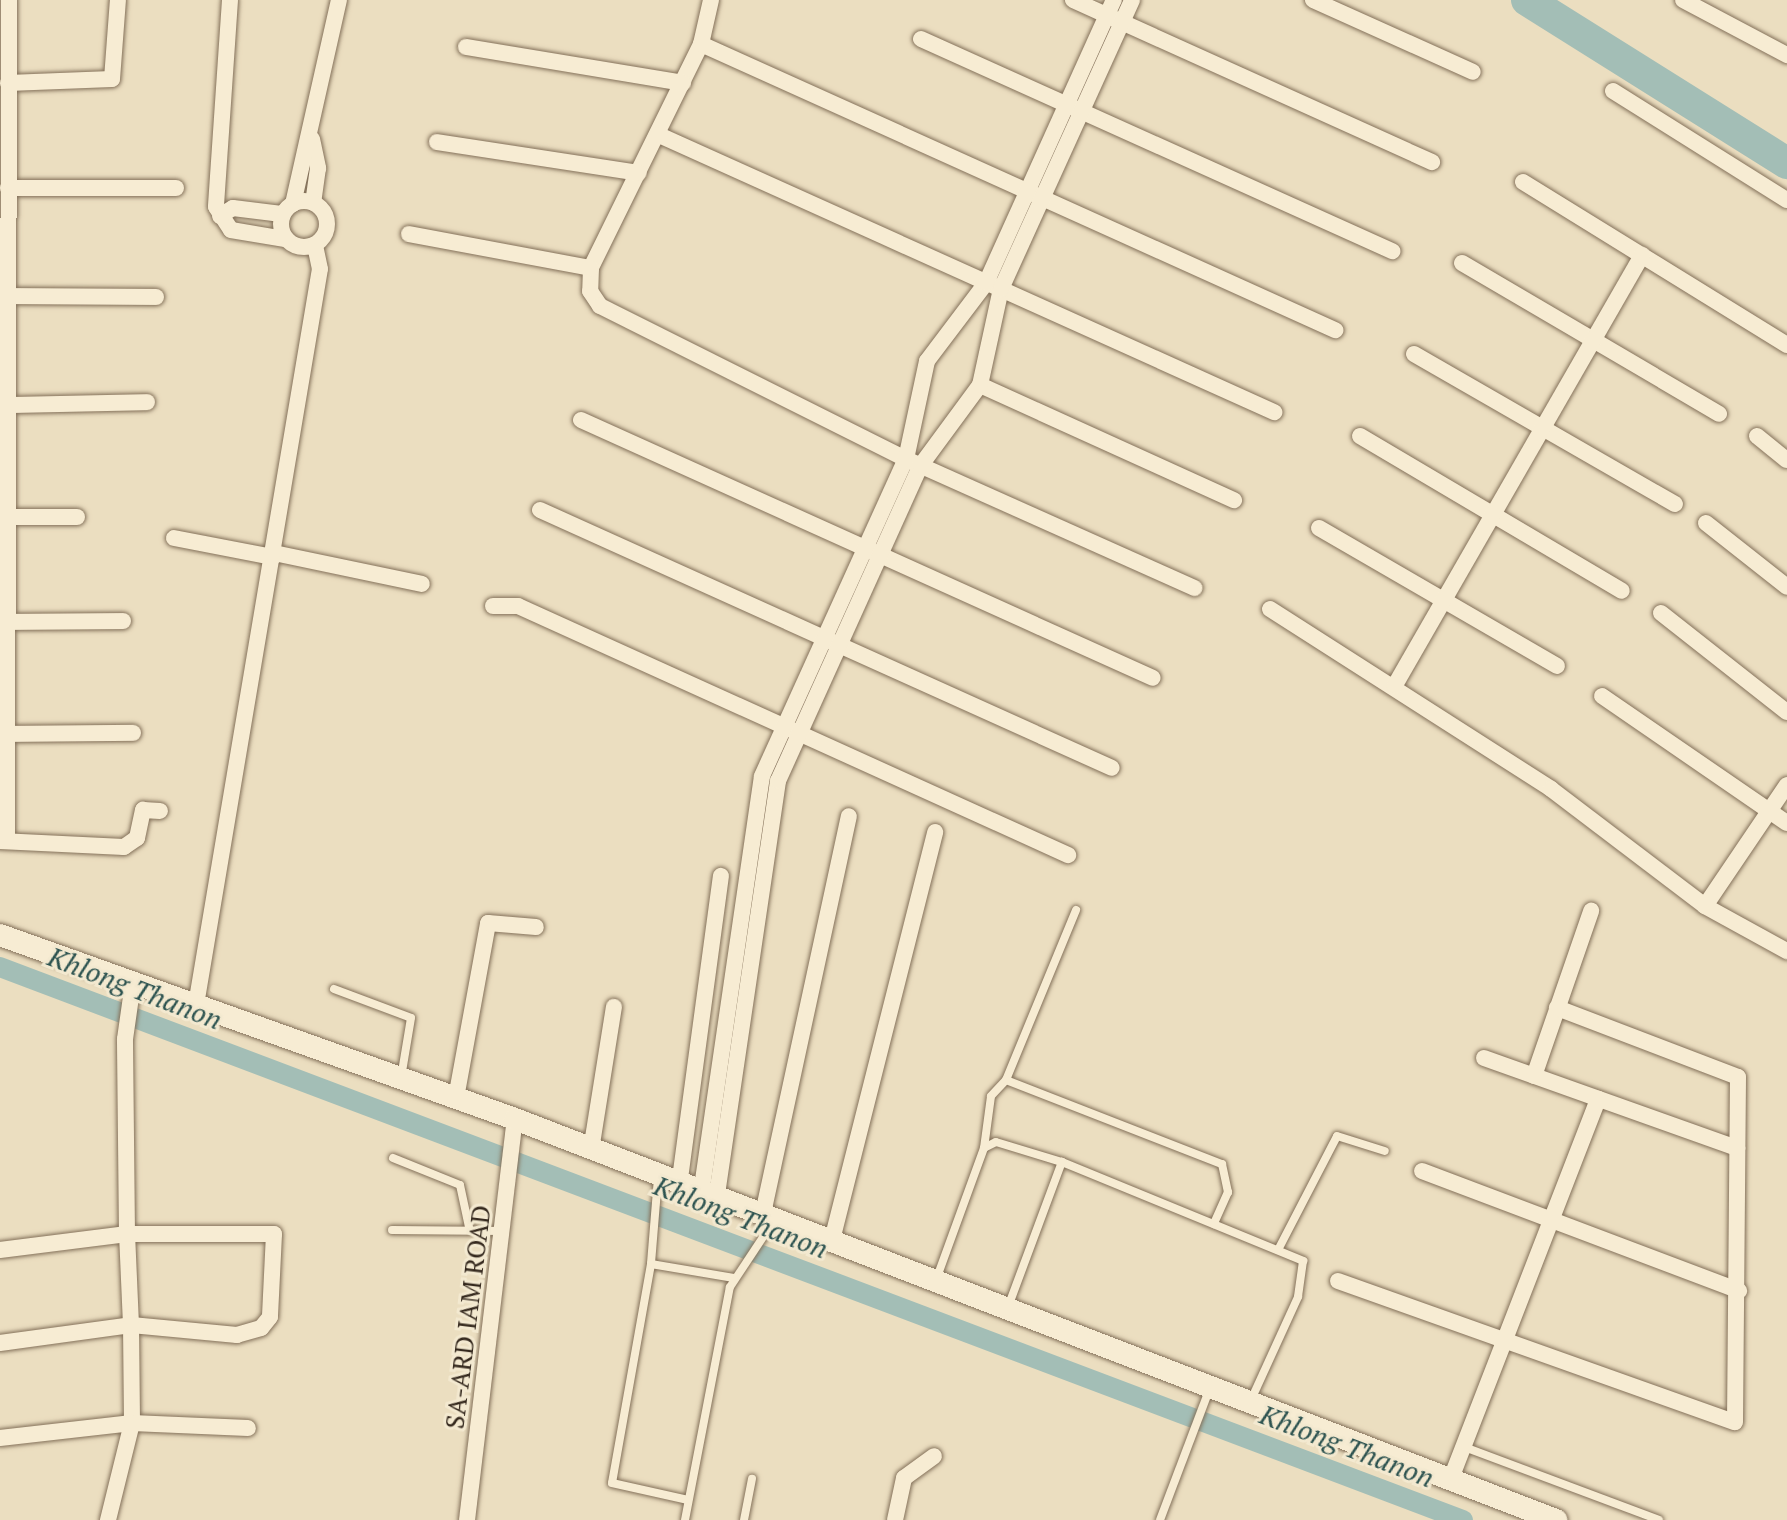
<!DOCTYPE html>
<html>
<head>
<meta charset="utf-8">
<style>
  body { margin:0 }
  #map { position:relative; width:1787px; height:1520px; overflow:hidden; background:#ebdec0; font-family:"PT Serif",serif }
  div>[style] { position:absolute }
  .canal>* { height:20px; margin:-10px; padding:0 10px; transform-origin:10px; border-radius:10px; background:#a3beb6 }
  .river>* { height:32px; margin:-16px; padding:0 16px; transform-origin:16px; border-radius:16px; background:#a3beb6 }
  .roads { filter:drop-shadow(0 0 2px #837059) drop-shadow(0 0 2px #837059) }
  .lane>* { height:8px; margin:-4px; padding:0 4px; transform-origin:4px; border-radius:4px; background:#f7ecd3 }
  .street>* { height:16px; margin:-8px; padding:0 8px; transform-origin:8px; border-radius:8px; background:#f7ecd3 }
  .street>.ring { margin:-8px; padding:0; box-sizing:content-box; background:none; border:16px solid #f7ecd3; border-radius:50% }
  .secondary>* { height:22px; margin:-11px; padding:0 11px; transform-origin:11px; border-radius:11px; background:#f7ecd3 }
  span { translate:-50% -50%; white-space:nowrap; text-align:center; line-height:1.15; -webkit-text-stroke:6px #f3e9d0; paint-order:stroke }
  .street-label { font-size:26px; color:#34281d }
  .water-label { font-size:28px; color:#2d5350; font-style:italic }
</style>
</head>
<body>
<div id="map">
  <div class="canal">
    <div style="left:0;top:967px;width:1564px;rotate:20.71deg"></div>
  </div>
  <div class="river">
    <div style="left:1527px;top:0;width:307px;rotate:32.1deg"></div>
  </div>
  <div class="roads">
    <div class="lane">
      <div style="left:334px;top:989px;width:82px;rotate:20.6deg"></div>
      <div style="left:411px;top:1018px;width:61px;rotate:99.5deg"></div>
      <div style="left:1006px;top:1080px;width:184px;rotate:-67.6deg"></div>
      <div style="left:984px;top:1148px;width:52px;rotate:-82.3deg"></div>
      <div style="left:991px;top:1096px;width:22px;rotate:-47deg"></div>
      <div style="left:1006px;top:1080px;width:232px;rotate:21.3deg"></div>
      <div style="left:1222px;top:1164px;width:29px;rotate:78deg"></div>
      <div style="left:1228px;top:1192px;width:35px;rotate:114deg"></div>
      <div style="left:393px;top:1158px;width:72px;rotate:21.9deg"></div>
      <div style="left:460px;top:1185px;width:43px;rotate:77.9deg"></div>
      <div style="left:658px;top:1178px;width:86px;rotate:94.7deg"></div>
      <div style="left:651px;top:1264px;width:222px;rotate:100.1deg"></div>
      <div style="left:612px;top:1483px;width:78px;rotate:12.6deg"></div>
      <div style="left:392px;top:1230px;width:111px;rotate:0.5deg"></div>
      <div style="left:1278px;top:1250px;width:128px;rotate:-62.6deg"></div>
      <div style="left:1337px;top:1136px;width:50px;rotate:17.4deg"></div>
      <div style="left:651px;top:1264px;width:84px;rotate:9.6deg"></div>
      <div style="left:936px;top:1280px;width:140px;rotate:-70deg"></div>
      <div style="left:984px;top:1148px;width:13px;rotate:-27deg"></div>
      <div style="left:996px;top:1142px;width:69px;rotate:16.9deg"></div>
      <div style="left:1062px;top:1162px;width:261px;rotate:22.3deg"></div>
      <div style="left:1303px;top:1261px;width:36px;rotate:98deg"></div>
      <div style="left:1298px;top:1297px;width:113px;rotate:114.5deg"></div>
      <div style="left:1008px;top:1307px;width:155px;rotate:-69.6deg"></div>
      <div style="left:1464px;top:1447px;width:208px;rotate:20.5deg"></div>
      <div style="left:685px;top:1520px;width:237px;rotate:-79.1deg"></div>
      <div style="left:730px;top:1287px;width:78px;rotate:-56.5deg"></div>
      <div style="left:744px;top:1520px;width:42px;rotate:-79deg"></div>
      <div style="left:1160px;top:1520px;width:139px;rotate:-69.3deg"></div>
    </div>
    <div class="street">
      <div style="left:230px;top:0;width:207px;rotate:93.9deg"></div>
      <div style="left:216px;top:207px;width:27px;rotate:57deg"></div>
      <div style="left:231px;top:230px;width:55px;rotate:9.5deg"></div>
      <div style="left:711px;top:0;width:45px;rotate:102.8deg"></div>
      <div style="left:701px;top:44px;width:250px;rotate:116.2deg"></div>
      <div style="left:591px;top:268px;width:23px;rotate:92deg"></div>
      <div style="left:590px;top:291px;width:18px;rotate:56deg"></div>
      <div style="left:600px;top:306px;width:342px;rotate:26.6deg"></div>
      <div style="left:906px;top:459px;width:316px;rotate:24.1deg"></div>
      <div style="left:1073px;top:0;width:394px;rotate:24.3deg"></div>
      <div style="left:1313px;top:0;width:175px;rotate:24.2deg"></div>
      <div style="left:1683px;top:0;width:118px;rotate:27.9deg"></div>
      <div style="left:921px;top:39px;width:517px;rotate:24.23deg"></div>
      <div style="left:701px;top:44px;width:696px;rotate:24.28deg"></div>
      <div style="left:466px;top:47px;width:220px;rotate:9.4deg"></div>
      <div style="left:8px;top:83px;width:104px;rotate:-2.2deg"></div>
      <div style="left:112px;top:79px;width:79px;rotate:-85.7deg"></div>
      <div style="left:1613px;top:91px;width:205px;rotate:32.1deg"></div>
      <div style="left:659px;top:135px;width:675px;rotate:24.25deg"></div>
      <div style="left:312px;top:139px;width:30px;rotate:78deg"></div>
      <div style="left:318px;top:168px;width:35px;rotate:98deg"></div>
      <div style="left:437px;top:142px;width:204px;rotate:8.7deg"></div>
      <div style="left:1523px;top:182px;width:310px;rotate:31.7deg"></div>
      <div style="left:8px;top:188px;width:168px"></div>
      <div class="ring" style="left:281px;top:201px;width:30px;height:30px"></div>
      <div style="left:293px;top:204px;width:209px;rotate:-77.3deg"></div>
      <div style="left:220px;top:216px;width:15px;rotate:-32deg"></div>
      <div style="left:233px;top:208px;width:49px;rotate:7deg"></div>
      <div style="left:409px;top:234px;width:185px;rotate:10.6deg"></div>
      <div style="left:1462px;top:263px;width:298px;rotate:30.4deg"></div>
      <div style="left:8px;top:296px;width:148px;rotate:0.4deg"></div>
      <div style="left:1414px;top:354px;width:301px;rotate:29.9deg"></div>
      <div style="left:980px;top:385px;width:279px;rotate:24.4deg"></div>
      <div style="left:8px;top:405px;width:139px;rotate:-1.2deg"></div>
      <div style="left:581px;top:420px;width:627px;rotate:24.28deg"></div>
      <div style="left:1360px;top:436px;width:304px;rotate:30.6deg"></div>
      <div style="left:1757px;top:436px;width:38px;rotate:39deg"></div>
      <div style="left:540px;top:510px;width:627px;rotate:24.28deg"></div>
      <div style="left:7px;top:517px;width:70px"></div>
      <div style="left:1706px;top:523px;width:103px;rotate:38.3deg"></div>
      <div style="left:1319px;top:528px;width:275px;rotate:30.1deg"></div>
      <div style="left:174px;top:538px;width:101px;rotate:10.9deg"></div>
      <div style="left:274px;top:553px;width:151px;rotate:11.8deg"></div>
      <div style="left:493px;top:606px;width:25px"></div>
      <div style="left:518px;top:606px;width:604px;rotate:24.36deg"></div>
      <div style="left:1270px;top:609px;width:334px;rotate:32.6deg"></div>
      <div style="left:1551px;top:789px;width:193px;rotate:37.2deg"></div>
      <div style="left:1705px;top:906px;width:94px;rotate:28.8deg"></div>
      <div style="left:1661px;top:613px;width:160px;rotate:38.2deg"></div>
      <div style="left:7px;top:622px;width:116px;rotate:-0.5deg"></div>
      <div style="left:1395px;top:685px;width:496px;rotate:-60.1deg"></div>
      <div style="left:1602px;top:696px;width:224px;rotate:34.5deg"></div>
      <div style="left:7px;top:734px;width:126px;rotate:-0.5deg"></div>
      <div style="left:0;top:841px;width:124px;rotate:2.8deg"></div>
      <div style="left:124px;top:847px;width:16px;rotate:-35deg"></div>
      <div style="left:137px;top:838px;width:29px;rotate:-78deg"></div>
      <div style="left:143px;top:810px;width:17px;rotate:3deg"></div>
      <div style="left:7px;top:841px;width:841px;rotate:-89.86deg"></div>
      <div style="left:1705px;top:906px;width:146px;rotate:-55.9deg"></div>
      <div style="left:196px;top:1005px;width:746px;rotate:-80.44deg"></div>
      <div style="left:320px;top:269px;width:24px;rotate:-102deg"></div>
      <div style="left:1484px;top:1058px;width:269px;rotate:19.6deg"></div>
      <div style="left:1534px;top:1076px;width:175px;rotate:-70.9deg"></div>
      <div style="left:456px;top:1098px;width:178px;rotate:-79.6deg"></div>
      <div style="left:488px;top:923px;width:48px;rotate:4.8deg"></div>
      <div style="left:591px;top:1150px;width:145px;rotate:-80.9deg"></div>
      <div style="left:1422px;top:1171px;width:339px;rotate:20.7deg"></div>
      <div style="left:679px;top:1186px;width:313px;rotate:-82.3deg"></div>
      <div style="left:701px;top:1194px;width:422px;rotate:-81.7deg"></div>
      <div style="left:762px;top:776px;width:348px;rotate:-65.6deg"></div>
      <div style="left:906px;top:459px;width:100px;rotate:-77.9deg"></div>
      <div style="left:927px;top:361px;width:98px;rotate:-52.9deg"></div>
      <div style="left:986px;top:283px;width:311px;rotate:-65.7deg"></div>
      <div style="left:716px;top:1201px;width:425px;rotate:-81.6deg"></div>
      <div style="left:778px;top:781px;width:347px;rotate:-65.7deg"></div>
      <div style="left:921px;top:465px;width:99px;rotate:-53.6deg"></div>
      <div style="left:980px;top:385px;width:98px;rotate:-77.7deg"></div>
      <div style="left:1001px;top:289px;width:317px;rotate:-65.6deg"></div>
      <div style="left:762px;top:1218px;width:411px;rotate:-77.8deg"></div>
      <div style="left:127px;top:1234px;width:147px"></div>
      <div style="left:274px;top:1234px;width:83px;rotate:92.8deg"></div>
      <div style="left:270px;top:1317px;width:14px;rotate:129deg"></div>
      <div style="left:261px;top:1328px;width:25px;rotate:164deg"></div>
      <div style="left:237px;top:1335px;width:106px;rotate:-174.6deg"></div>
      <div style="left:131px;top:1325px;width:91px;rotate:-92.5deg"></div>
      <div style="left:831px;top:1244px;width:425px;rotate:-75.8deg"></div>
      <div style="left:0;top:1250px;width:128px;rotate:-7.2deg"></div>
      <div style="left:127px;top:1234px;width:195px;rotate:-90.6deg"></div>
      <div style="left:125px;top:1039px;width:57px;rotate:-81.9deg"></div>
      <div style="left:1338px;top:1281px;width:421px;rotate:19.6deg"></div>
      <div style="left:1735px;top:1422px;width:345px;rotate:-89.5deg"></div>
      <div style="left:1738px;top:1077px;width:194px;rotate:-159.1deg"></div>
      <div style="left:0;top:1343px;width:132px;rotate:-7.8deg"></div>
      <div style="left:131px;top:1325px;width:98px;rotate:89.4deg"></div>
      <div style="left:132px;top:1423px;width:100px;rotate:103.9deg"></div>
      <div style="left:0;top:1438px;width:133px;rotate:-6.5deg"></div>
      <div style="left:132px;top:1423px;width:116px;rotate:2.5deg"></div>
      <div style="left:1450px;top:1481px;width:410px;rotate:-68.8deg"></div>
      <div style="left:467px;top:1520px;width:404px;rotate:-83.2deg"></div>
      <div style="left:895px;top:1520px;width:43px;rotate:-77.9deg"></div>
      <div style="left:904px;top:1478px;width:37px;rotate:-36deg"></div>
    </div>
    <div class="secondary">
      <div style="left:0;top:935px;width:547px;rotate:19.66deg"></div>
      <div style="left:515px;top:1119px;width:1116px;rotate:21.07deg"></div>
    </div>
  </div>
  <div class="street-label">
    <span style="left:468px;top:1317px;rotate:-83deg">SA-ARD IAM ROAD</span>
  </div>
  <div class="water-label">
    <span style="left:135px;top:988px;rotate:21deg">Khlong Thanon</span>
    <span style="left:741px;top:1217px;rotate:21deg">Khlong Thanon</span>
    <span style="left:1347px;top:1446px;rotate:21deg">Khlong Thanon</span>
  </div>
</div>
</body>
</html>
